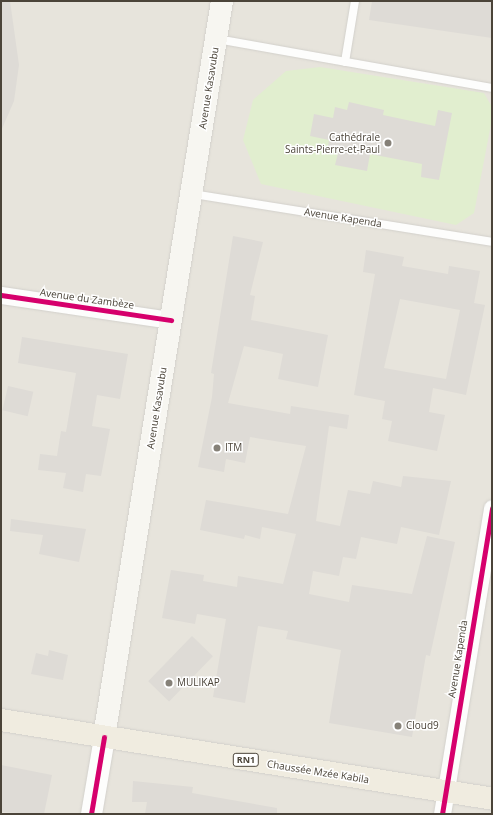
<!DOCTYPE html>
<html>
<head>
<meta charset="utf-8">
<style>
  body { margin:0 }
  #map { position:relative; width:493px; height:815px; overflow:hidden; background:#f4f2ee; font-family:"Open Sans",sans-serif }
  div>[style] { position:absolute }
  .residential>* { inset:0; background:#e7e4dc; transform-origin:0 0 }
  .green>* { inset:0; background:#e1eecf }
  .building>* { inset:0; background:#dedbd6; transform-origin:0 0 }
  .roads { filter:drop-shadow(0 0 1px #d2d0cb) drop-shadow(0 0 1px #d2d0cb) }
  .service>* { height:8px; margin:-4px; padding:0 4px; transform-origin:4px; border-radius:4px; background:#fdfdfc }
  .minor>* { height:17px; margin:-8.5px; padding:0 8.5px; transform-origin:8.5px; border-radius:8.5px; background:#fdfdfc }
  .tertiary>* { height:21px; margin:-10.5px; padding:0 10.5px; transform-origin:10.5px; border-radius:10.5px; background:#fdfdfc }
  .secondary>* { height:22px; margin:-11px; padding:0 11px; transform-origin:11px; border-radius:11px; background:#f7f6f1 }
  .trunk>* { height:22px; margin:-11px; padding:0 11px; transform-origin:11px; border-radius:11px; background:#f0ece0 }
  .cycleway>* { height:5px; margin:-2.5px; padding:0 2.5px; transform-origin:2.5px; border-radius:2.5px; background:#d6006c }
  .dots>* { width:11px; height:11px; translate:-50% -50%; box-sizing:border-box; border:2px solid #fff; border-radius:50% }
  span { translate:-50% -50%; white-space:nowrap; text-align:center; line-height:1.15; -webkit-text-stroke:3px #fff; paint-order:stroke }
  .shield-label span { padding:1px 3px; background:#fff; border:1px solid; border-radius:3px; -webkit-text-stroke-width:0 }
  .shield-label { font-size:9px; color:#4b4439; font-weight:700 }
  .street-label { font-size:10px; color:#4b4439 }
  .poi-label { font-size:10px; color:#4b4439 }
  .right { translate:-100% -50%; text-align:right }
  .left { translate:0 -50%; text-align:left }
  .frame { position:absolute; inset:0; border:2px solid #4b4439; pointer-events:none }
</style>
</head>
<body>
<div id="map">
  <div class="residential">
    <div style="left:1px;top:1px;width:491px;height:813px"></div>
  </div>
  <div class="green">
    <div style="clip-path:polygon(320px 67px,484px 93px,492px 107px,492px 119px,474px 213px,456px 225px,261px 184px,243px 140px,253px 100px,286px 71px)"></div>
  </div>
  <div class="building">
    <div style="clip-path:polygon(1px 1px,10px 1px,19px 65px,14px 101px,1px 131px)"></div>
    <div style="clip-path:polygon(372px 1px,492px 1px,492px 38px,369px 20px)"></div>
    <div style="clip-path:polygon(349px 102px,384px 110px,383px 115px,435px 126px,438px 110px,452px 113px,439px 180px,421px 177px,422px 164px,370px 154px,367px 171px,335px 165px,339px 149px,328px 146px,329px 140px,310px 136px,314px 114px,333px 118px,335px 107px,347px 110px)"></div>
    <div style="clip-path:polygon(233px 236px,263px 242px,250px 295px,255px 296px,251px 320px,328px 335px,318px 387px,278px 379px,283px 354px,244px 346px,228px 403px,290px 414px,291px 406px,349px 415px,347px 429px,329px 426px,316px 521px,340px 526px,348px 490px,370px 494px,373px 481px,401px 487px,403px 476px,451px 481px,439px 535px,401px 527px,397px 544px,361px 537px,356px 559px,343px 557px,339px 576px,313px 571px,309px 594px,349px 602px,352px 585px,412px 594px,427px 536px,455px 542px,430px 656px,426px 655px,412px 737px,329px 723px,341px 650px,286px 639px,288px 631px,258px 626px,245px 703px,213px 697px,226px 619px,197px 614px,195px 624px,162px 618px,171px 570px,204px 575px,203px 581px,237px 587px,238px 576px,283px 584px,296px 534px,262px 527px,260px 539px,245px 535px,244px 539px,200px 530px,206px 500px,288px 514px,306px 446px,250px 437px,245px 463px,226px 459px,224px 472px,198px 467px,212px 397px,214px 374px,211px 373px)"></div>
    <div style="clip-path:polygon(evenodd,366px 250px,404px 257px,402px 266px,448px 274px,449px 266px,480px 271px,474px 303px,485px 305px,466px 395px,433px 388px,429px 412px,445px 415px,437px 451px,388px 441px,392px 421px,382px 419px,385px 401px,354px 395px,375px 274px,363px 272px,366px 250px,400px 299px,460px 310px,446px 379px,384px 368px,400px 299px)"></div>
    <div style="clip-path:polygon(22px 337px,128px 354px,120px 399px,97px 395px,92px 426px,110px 429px,101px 476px,86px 474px,83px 492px,63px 488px,66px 473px,38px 470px,40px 454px,57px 456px,61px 431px,66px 432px,76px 373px,18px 363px)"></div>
    <div style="left:8px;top:386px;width:26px;height:25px;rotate:13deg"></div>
    <div style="clip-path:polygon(11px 519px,86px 529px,79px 562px,39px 554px,43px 535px,10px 531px)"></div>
    <div style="left:192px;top:636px;width:29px;height:63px;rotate:44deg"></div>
    <div style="clip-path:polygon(49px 650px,68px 655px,63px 680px,31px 674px,36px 653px,48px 656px)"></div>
    <div style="clip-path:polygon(1px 765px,52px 775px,44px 814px,1px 812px)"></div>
    <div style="clip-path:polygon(133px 781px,193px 787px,192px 793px,277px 808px,277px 814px,145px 814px,147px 802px,132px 802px)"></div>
  </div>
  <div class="roads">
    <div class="service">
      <div style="left:217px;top:39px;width:279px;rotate:10.1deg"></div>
      <div style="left:345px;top:62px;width:62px;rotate:-80.7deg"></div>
      <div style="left:193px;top:194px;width:303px;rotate:9.1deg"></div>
    </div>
    <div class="minor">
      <div style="left:1px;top:295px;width:172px;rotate:8.4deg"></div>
      <div style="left:442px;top:814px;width:310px;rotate:-80.7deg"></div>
    </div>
    <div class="tertiary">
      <div style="left:91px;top:814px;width:78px;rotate:-80.4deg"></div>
    </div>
    <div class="secondary">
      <div style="left:104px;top:737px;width:745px;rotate:-80.89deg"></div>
    </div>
    <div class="trunk">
      <div style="left:1px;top:720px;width:497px;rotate:9.1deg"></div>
    </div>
  </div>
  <div class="cycleway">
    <div style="left:1px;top:295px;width:172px;rotate:8.4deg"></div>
    <div style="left:91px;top:814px;width:78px;rotate:-80.4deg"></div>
    <div style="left:442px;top:814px;width:310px;rotate:-80.7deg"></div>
  </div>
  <div class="dots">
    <div style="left:388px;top:143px;background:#868178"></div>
    <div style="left:217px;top:448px;background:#868178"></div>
    <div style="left:169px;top:683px;background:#868178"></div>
    <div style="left:398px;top:726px;background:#868178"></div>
  </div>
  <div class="shield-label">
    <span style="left:246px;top:760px">RN1</span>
  </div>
  <div class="street-label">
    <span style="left:209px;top:88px;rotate:-81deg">Avenue Kasavubu</span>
    <span style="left:343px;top:218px;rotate:9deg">Avenue Kapenda</span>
    <span style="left:87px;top:299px;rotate:8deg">Avenue du Zambèze</span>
    <span style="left:157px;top:408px;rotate:-81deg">Avenue Kasavubu</span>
    <span style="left:458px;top:659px;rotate:-81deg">Avenue Kapenda</span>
    <span style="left:318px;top:772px;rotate:9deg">Chaussée Mzée Kabila</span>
  </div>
  <div class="poi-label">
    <span class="right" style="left:380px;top:143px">Cathédrale<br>Saints-Pierre-et-Paul</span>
    <span class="left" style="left:225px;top:448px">ITM</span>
    <span class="left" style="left:177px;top:683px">MULIKAP</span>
    <span class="left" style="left:406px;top:726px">Cloud9</span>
  </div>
  <div class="frame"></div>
</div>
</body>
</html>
